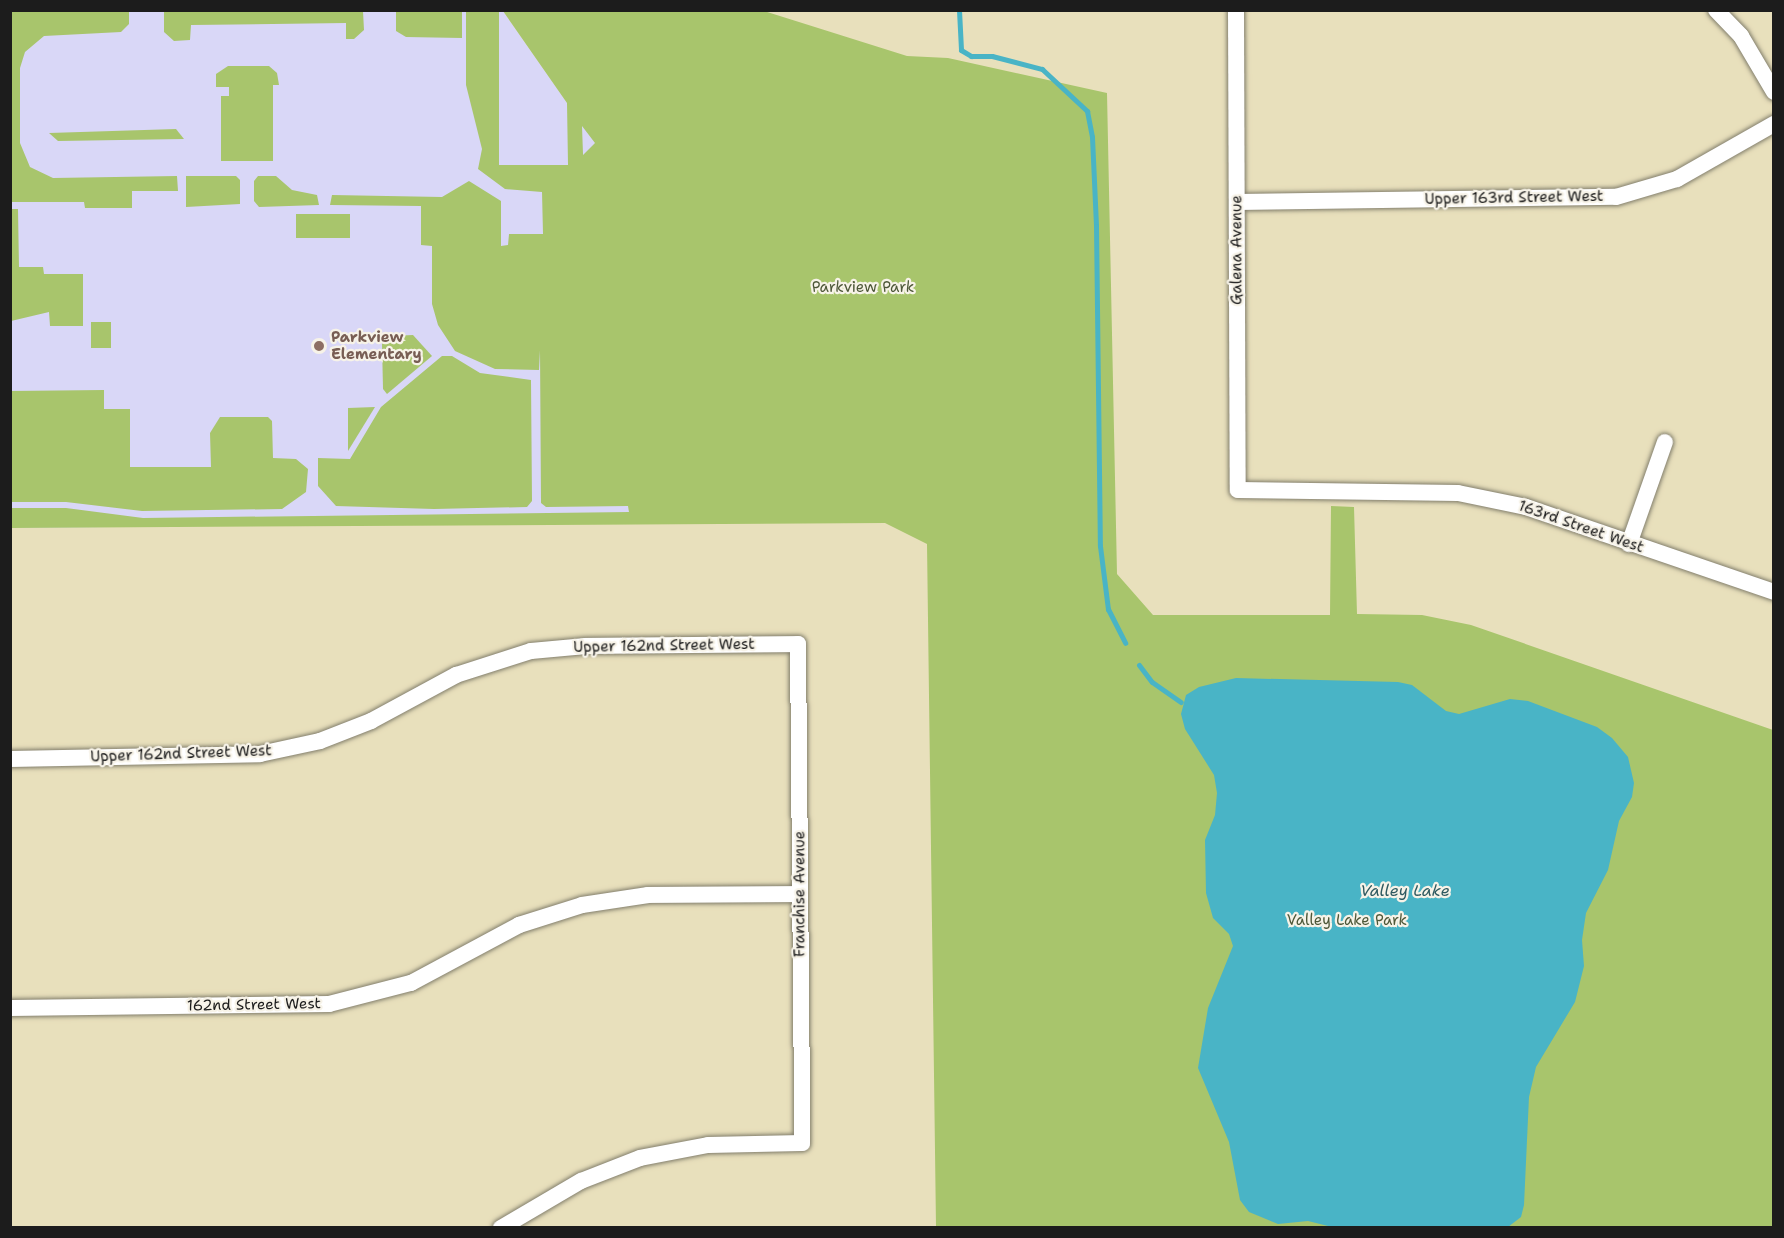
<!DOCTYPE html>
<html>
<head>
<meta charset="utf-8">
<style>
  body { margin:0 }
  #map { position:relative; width:1784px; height:1238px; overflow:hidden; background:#e8e0bc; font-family:"Shantell Sans",sans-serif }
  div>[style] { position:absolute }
  .built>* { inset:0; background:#d9d7f7 }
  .green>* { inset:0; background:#a8c56c; transform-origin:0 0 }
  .water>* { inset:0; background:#49b4c6 }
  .stream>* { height:5px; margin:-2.5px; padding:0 2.5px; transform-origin:2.5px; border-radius:2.5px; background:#49b4c6 }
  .roads { filter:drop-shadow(0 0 2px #827e6c) drop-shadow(0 0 2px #827e6c) }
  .street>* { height:16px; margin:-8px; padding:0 8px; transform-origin:8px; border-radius:8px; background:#fff }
  .dots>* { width:16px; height:16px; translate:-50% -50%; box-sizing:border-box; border:3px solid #f7f3e8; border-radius:50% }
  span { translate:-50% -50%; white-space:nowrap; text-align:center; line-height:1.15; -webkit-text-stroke:4.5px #f7f3e8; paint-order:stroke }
  .street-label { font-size:15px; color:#1c1c1c }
  .park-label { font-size:15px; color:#4d5738 }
  .education-label { font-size:15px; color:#785e54; font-weight:700 }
  .left { translate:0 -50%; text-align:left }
  .water-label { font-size:16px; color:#2e5960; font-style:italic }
  .frame { position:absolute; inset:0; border:12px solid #1c1c1c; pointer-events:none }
</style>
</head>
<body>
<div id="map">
  <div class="built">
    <div style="clip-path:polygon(10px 11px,503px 11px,626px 187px,629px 522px,11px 528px)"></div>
  </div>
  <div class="green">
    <div style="clip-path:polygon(10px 11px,129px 11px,129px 24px,121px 32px,44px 36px,25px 52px,20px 68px,20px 143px,30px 167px,53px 178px,177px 176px,178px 191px,132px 191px,132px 208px,85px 208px,84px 202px,11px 202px)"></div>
    <div style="clip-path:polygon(164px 11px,363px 11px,364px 30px,354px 39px,346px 39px,346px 23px,191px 25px,190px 40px,174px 41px,164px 32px)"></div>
    <div style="clip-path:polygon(396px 11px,462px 11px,462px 38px,406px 37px,396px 31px)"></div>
    <div style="clip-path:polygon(evenodd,466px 11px,499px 11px,499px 165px,568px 165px,567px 103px,503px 11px,764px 11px,907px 56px,948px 58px,1107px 93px,1117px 574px,1153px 615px,1330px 615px,1331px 506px,1354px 507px,1357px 614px,1422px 615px,1471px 625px,1773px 730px,1773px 1227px,936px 1227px,927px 544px,885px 523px,11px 528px,10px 508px,66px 508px,143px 518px,629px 512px,628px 506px,546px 507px,541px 503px,540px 350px,539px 370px,495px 369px,455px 351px,438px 325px,432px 304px,432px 246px,421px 245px,421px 206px,330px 205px,332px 195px,442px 197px,469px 181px,501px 201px,501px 246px,508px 245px,509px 234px,543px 234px,542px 192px,505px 189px,478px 169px,482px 149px,466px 85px,466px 11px,582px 126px,595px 143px,583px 155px,583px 154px,582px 126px)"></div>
    <div style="clip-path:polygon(228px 66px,269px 66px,277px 73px,279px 85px,273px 85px,273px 161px,221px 161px,221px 96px,229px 96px,229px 87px,216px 87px,216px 74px)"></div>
    <div style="clip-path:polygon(176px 129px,184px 139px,58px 141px,49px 133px)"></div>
    <div style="clip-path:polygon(186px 176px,236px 176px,240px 180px,240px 204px,186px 207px)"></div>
    <div style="clip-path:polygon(258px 176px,276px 176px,292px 190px,317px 195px,319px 205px,259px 207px,254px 201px,254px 181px)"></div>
    <div style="clip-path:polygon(11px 209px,18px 209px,19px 267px,43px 267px,44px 274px,83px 274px,83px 326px,50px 326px,49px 312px,11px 321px)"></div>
    <div style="left:296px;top:214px;width:54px;height:24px"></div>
    <div style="left:91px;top:322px;width:20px;height:26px"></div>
    <div style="clip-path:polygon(413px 335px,432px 356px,387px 394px,383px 389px,382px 343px,390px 336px)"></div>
    <div style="clip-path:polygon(442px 356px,452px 356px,480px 373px,531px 380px,532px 501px,527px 507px,434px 509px,336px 506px,318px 486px,318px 458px,350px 459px,381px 407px)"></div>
    <div style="clip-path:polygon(104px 390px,104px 409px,130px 409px,130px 467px,211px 467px,210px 433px,220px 417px,268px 417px,272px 421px,273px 458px,296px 459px,308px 469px,306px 492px,282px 509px,142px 511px,66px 502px,11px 502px,11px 391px)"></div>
    <div style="clip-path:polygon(375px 407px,348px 451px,348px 408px)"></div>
  </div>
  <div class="water">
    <div style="clip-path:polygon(1236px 678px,1398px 682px,1412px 685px,1446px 711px,1459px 714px,1510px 699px,1528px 701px,1597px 727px,1612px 738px,1628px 757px,1634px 783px,1632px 797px,1619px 821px,1608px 870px,1586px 913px,1582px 940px,1584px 966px,1575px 1002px,1536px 1067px,1529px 1097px,1524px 1205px,1521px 1217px,1508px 1227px,1336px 1228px,1308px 1221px,1278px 1224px,1249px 1212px,1240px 1200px,1229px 1142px,1198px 1068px,1208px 1008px,1233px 946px,1229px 934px,1213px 918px,1206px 893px,1205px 840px,1215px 815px,1217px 793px,1214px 775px,1185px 729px,1181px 714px,1186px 695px,1199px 687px)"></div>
  </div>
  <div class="stream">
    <div style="left:959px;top:10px;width:40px;rotate:87.1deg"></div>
    <div style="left:961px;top:50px;width:12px;rotate:31deg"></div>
    <div style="left:971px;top:56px;width:21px"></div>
    <div style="left:992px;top:56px;width:52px;rotate:14.6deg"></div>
    <div style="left:1042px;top:69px;width:62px;rotate:43deg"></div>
    <div style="left:1087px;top:111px;width:26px;rotate:79deg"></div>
    <div style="left:1092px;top:137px;width:89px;rotate:87.4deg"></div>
    <div style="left:1096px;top:226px;width:320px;rotate:89.3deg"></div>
    <div style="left:1100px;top:546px;width:64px;rotate:82.8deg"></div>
    <div style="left:1108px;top:609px;width:38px;rotate:63deg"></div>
    <div style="left:1139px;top:665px;width:21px;rotate:53deg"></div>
    <div style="left:1152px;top:682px;width:35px;rotate:35deg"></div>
  </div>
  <div class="roads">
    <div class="street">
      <div style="left:1236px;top:10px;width:480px;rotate:89.8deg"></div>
      <div style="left:1238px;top:490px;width:220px;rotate:0.8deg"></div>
      <div style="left:1458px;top:493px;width:69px;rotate:11.6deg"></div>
      <div style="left:1526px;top:507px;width:262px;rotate:18.9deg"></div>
      <div style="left:1716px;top:10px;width:36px;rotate:46deg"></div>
      <div style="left:1741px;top:36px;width:65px;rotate:59.5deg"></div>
      <div style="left:1237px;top:202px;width:379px;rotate:-0.8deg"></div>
      <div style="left:1616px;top:197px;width:64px;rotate:-16.4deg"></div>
      <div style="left:1677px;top:179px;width:112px;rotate:-29.6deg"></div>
      <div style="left:1629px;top:544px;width:108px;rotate:-70.6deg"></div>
      <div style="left:10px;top:759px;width:250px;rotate:-1.1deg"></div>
      <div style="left:260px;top:754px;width:61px;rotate:-12.2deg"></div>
      <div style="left:320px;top:741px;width:55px;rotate:-21.4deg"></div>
      <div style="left:371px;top:721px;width:97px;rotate:-28.4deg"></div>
      <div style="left:456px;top:675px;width:79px;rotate:-17.7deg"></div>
      <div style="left:531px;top:651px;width:55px;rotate:-5.2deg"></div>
      <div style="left:586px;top:646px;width:212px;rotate:-0.5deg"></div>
      <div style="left:798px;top:644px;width:499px;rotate:89.5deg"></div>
      <div style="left:802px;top:1143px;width:94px;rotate:178.8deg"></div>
      <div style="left:708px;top:1145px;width:69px;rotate:169.2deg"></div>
      <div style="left:640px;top:1158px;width:63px;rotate:158.7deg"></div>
      <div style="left:581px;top:1181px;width:93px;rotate:149.6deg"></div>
      <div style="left:10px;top:1008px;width:319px;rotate:-0.7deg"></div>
      <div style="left:329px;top:1004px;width:85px;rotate:-14.4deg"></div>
      <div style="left:411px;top:983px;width:123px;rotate:-28.2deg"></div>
      <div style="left:519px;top:925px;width:66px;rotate:-17.6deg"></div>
      <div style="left:582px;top:905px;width:67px;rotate:-8.6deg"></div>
      <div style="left:648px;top:895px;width:152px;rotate:-0.4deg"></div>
    </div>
  </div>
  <div class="dots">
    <div style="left:319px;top:346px;background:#8d6e63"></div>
  </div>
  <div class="street-label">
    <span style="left:1514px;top:198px;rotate:-1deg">Upper 163rd Street West</span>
    <span style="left:1237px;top:250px;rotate:-90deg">Galena Avenue</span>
    <span style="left:1581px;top:527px;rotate:19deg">163rd Street West</span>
    <span style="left:664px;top:646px;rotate:-1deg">Upper 162nd Street West</span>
    <span style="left:181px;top:754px;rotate:-2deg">Upper 162nd Street West</span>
    <span style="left:800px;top:894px;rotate:-90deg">Franchise Avenue</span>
    <span style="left:254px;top:1005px;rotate:-1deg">162nd Street West</span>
  </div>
  <div class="park-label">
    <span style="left:863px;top:288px">Parkview Park</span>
    <span style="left:1347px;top:921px">Valley Lake Park</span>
  </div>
  <div class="education-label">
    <span class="left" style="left:331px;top:346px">Parkview<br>Elementary</span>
  </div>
  <div class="water-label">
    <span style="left:1405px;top:891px">Valley Lake</span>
  </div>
  <div class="frame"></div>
</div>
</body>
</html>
